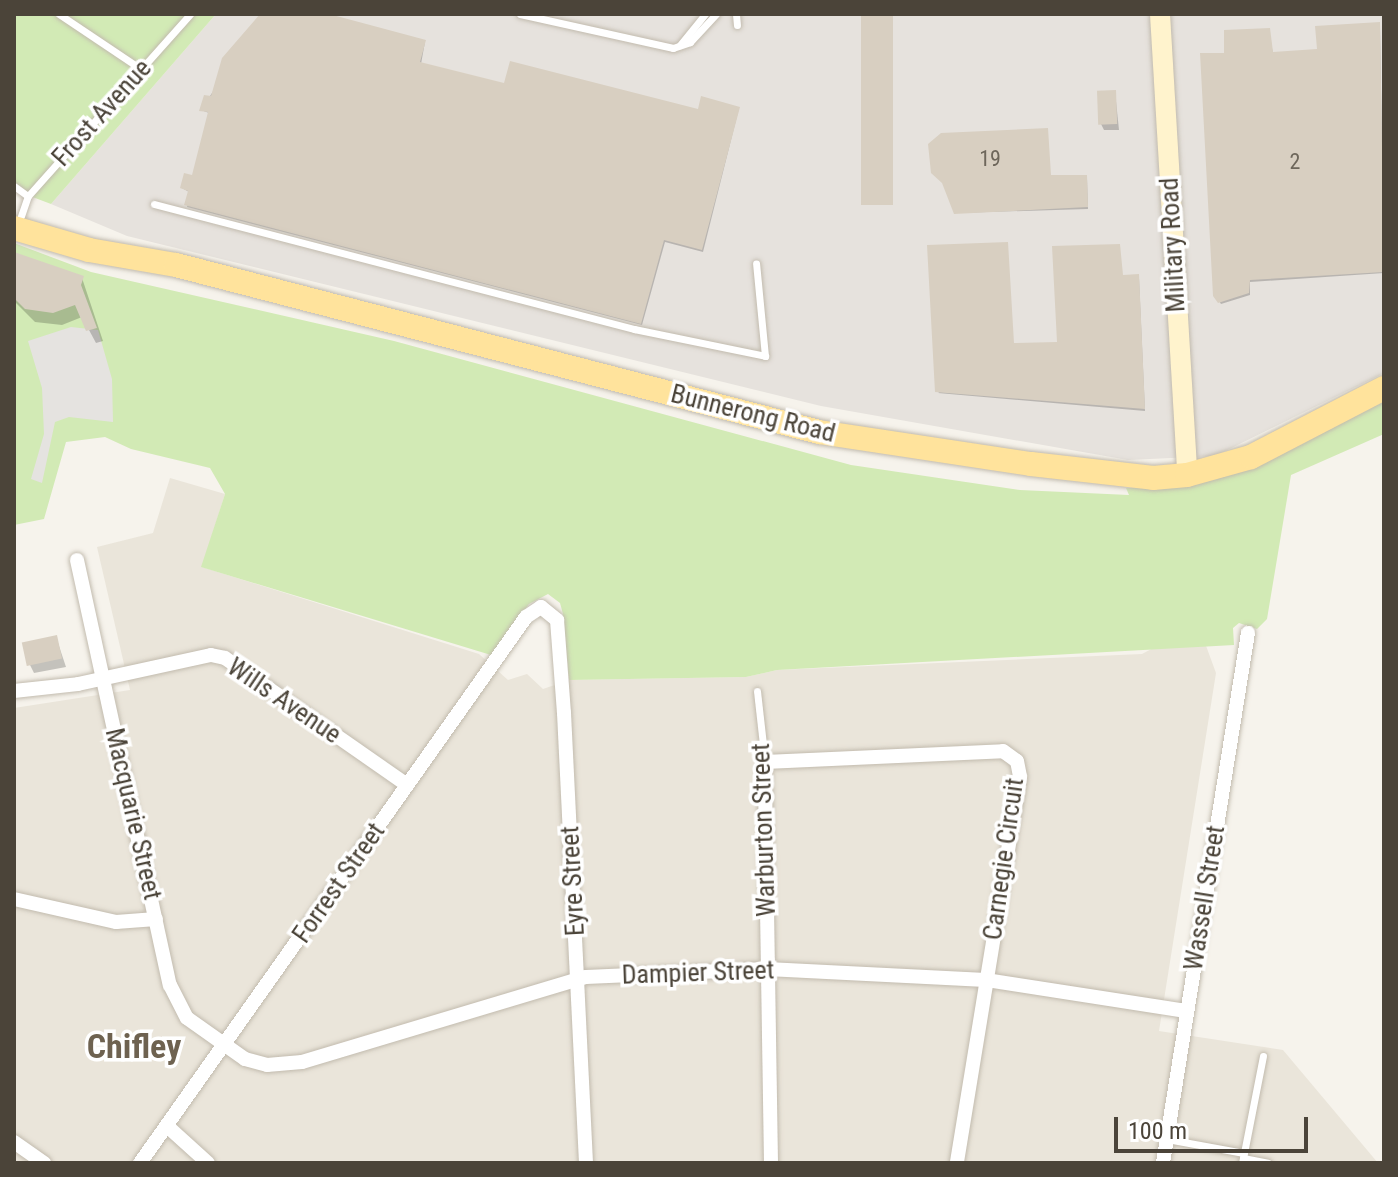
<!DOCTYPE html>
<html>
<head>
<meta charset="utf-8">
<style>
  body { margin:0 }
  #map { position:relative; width:1398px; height:1177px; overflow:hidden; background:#f6f3ec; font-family:"Roboto Condensed",sans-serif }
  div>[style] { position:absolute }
  .residential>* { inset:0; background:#eae5da }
  .industrial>* { inset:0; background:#e6e2dd }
  .green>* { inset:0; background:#d2eab5 }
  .parking>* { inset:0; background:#e5e3e0 }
  .shadow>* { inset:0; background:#0003; transform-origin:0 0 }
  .building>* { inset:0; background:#d8cfc1; transform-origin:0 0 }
  .roads { filter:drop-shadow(0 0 2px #c2bbae) drop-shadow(0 0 2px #c2bbae) }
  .lane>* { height:7px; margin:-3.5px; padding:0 3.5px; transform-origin:3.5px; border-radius:3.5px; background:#fff }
  .street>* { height:14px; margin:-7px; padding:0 7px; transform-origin:7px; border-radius:7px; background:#fff }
  .secondary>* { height:20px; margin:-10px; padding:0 10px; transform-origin:10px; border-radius:10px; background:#fff3cd }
  .primary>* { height:24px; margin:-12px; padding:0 12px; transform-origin:12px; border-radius:12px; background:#ffe39c }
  span { translate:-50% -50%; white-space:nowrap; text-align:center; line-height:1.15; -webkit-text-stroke:7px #fff; paint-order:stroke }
  .number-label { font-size:22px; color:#6e675b }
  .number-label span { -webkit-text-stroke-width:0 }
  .street-label { font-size:26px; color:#4b4439 }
  .district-label { font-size:34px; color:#6e6250; font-weight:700 }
  .frame { position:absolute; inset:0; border:16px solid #4b4439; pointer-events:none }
  .scale { position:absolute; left:1114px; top:1117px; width:194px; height:36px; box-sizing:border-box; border:4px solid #4b4439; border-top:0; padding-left:10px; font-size:24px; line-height:28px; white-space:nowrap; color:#4b4439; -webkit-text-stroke:6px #fff; paint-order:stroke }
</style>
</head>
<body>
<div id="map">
  <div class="residential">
    <div style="clip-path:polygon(170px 478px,225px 494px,202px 567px,479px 654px,508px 680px,527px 674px,543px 689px,569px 680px,746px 677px,777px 670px,1142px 654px,1157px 646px,1205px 643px,1216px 673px,1159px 1031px,1283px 1050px,1378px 1163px,14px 1163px,14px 708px,130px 690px,97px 547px,153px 533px)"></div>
  </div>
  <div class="industrial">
    <div style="clip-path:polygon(216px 14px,1384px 14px,1384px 373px,1215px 456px,1128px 460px,821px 406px,127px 236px,51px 204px)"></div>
  </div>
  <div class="green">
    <div style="clip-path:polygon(14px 14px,216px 14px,51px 204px,14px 190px)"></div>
    <div style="clip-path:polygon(14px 243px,91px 272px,394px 341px,851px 465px,1020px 490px,1129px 495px,1126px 488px,1159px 488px,1384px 400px,1384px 434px,1291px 475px,1267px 619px,1257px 629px,1239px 623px,1233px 628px,1234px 645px,777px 670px,746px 677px,569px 680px,563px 614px,560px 603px,548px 594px,529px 604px,491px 655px,201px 567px,225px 494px,210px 468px,131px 449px,105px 437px,66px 442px,44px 519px,14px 525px)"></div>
  </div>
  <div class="parking">
    <div style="clip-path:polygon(71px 327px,98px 330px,112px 379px,113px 422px,69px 417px,55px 422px,42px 483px,31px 479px,44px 434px,42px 388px,28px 341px)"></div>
  </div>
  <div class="shadow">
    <div style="clip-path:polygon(263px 14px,321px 14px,425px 42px,421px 64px,506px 85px,699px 112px,739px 108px,703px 252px,665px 242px,642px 325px,187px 207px,189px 192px,182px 188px,193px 177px,209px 113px,201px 110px)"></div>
    <div style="left:863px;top:14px;width:30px;height:190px"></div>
    <div style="clip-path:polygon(1380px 26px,1384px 273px,1250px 282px,1250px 295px,1221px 304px,1215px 295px,1226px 55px,1269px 30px,1273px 54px,1319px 51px)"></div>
    <div style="clip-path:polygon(1115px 92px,1119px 130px,1104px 130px,1101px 124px)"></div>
    <div style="clip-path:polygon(1051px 177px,1087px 179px,1088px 209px,956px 213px)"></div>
    <div style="clip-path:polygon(14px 262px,82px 278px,103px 341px,96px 343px,82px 317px,62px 325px,35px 322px,14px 301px)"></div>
    <div style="clip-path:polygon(1123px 277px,1139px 278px,1145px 411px,938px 393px,1014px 345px,1059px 344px)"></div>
    <div style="clip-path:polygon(56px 637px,66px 667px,34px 673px,29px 663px)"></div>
  </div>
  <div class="building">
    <div style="clip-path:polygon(260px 14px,329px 14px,426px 40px,420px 62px,504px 83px,510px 61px,698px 109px,701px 96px,740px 107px,702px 250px,664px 240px,641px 324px,184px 205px,188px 191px,180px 188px,184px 173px,192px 175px,208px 112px,199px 111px,204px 95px,211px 96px,222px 58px)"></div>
    <div style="left:861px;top:14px;width:32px;height:191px"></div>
    <div style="clip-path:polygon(1380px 22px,1384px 272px,1250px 280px,1249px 293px,1218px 303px,1213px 296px,1200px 53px,1224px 53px,1224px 30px,1270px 28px,1273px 52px,1317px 49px,1315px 26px)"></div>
    <div style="left:1116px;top:90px;width:34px;height:19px;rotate:88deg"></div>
    <div style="clip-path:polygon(1048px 128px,1051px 175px,1087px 175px,1088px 207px,954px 214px,942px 183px,931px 173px,928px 144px,941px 133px)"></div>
    <div style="clip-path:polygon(1008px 242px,1014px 343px,1057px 342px,1052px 246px,1120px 244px,1123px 275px,1139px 274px,1145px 409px,935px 392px,927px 245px)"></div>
    <div style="clip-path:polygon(14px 252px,84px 276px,81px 285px,97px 328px,86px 331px,75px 305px,53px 313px,25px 309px,14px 298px)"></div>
    <div style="left:57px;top:635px;width:24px;height:36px;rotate:78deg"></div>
  </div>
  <div class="roads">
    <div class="lane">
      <div style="left:59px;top:14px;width:99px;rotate:33.9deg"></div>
      <div style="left:520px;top:14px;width:157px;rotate:12.5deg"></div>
      <div style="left:673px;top:48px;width:18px;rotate:-19deg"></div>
      <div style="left:690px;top:42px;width:38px;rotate:-47deg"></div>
      <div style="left:736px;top:14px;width:11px;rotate:85deg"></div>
      <div style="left:680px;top:45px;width:40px;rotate:-51deg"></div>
      <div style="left:14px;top:186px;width:17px;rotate:36deg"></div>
      <div style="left:154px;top:204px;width:496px;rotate:14.6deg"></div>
      <div style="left:634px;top:329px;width:134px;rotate:11.6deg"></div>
      <div style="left:765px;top:356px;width:93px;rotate:-95.5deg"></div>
      <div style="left:21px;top:216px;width:21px;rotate:-71deg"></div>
      <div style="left:28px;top:196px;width:244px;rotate:-48.3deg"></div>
      <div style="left:757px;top:691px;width:71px;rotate:83.6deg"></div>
      <div style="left:1167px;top:1139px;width:78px;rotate:10.3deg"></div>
      <div style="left:1243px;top:1158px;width:25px;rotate:11deg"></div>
      <div style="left:1242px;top:1163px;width:109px;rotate:-78.9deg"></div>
    </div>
    <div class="street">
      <div style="left:77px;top:560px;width:435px;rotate:77.7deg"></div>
      <div style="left:170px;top:985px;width:37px;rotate:63deg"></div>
      <div style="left:187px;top:1018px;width:71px;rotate:35.3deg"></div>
      <div style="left:245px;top:1059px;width:23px;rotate:15deg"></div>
      <div style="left:267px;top:1065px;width:35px;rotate:-5deg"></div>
      <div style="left:302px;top:1062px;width:296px;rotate:-16.7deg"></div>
      <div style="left:586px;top:977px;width:181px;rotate:-2.5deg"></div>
      <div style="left:767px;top:969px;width:219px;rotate:2.9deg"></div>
      <div style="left:986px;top:980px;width:202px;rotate:8.8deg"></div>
      <div style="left:14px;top:691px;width:64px;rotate:-6.2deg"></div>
      <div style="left:78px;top:684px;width:136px;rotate:-12.3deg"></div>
      <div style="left:211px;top:655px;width:14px;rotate:12deg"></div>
      <div style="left:225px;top:658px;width:222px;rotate:34.9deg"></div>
      <div style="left:14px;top:899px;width:105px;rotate:12.7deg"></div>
      <div style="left:116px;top:922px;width:40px;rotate:-4.3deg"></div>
      <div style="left:167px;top:1126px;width:55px;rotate:42.1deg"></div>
      <div style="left:14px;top:1142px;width:37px;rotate:35deg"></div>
      <div style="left:140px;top:1163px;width:669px;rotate:-54.74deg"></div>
      <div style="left:526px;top:617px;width:18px;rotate:-34deg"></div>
      <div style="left:541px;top:607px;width:21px;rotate:39deg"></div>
      <div style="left:557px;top:620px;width:93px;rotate:85.7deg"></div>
      <div style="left:564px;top:713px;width:451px;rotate:87.2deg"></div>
      <div style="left:771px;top:1163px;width:401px;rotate:-90.9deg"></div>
      <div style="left:765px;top:762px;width:238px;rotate:-2.6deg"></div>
      <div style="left:1003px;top:751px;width:17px;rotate:36deg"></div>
      <div style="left:1017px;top:761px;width:16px;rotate:79deg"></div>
      <div style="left:1020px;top:777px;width:391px;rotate:99.3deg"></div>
      <div style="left:1163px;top:1163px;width:537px;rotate:-80.89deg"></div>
    </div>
    <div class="secondary">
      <div style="left:1160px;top:14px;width:462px;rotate:86.6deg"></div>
    </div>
    <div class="primary">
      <div style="left:14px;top:228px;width:78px;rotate:16.3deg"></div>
      <div style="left:89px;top:250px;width:88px;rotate:9.8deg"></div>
      <div style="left:176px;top:265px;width:664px;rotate:14.56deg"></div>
      <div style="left:819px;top:432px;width:214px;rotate:8.6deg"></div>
      <div style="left:1031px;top:464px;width:123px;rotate:6.5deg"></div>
      <div style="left:1153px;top:478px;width:34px;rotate:-5deg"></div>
      <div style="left:1187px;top:475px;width:66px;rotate:-15.7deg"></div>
      <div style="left:1251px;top:457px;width:150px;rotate:-27.4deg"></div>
    </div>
  </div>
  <div class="number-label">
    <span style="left:990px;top:159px">19</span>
    <span style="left:1295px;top:162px">2</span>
  </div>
  <div class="street-label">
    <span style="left:102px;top:113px;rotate:-48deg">Frost Avenue</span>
    <span style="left:1173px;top:245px;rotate:-93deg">Military Road</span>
    <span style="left:753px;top:414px;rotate:14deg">Bunnerong Road</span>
    <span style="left:284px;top:701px;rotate:34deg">Wills Avenue</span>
    <span style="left:133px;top:814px;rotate:77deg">Macquarie Street</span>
    <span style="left:764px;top:830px;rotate:-92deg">Warburton Street</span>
    <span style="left:1004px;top:859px;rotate:-82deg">Carnegie Circuit</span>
    <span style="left:573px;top:881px;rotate:-93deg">Eyre Street</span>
    <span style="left:339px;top:883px;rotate:-55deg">Forrest Street</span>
    <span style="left:1205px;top:898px;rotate:-81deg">Wassell Street</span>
    <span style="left:698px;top:973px;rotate:-2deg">Dampier Street</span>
  </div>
  <div class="district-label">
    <span style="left:134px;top:1047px">Chifley</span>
  </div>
  <div class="frame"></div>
  <div class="scale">100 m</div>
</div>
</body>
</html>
